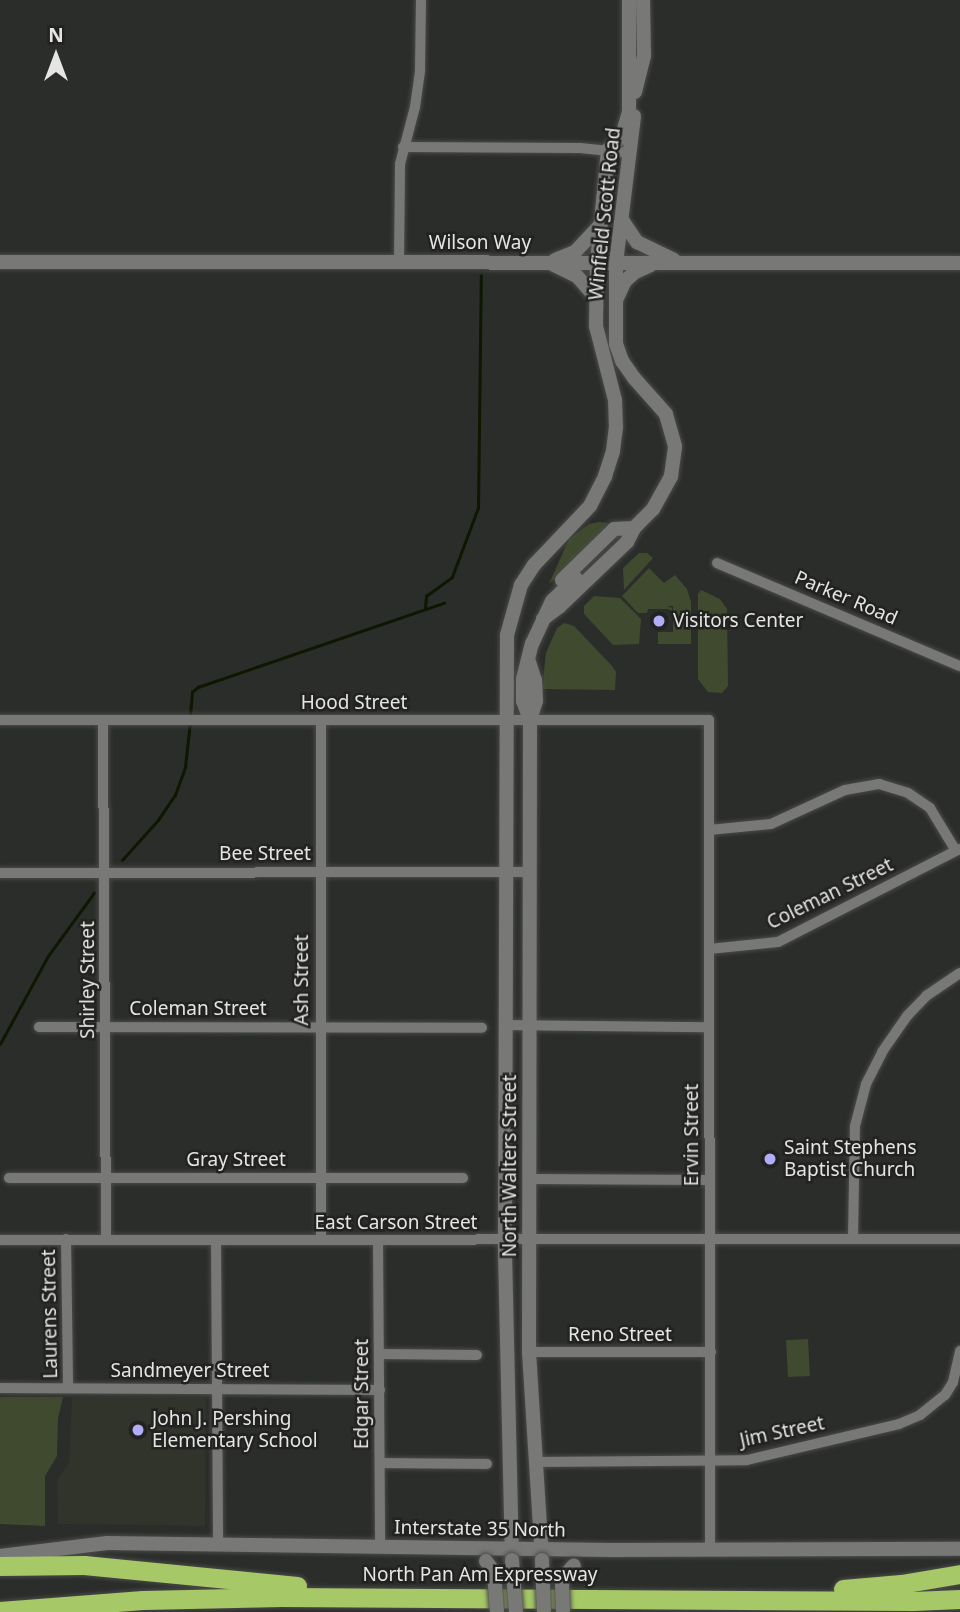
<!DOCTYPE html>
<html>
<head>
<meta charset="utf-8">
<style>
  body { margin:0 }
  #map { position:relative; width:960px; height:1612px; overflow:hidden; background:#2b2d2a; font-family:"Noto Sans",sans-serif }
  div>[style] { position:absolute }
  .built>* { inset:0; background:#30342b }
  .green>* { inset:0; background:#404a2f; transform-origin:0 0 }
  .stream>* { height:2.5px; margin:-1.25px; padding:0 1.25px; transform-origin:1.25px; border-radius:1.25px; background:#0e1700 }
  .roads { filter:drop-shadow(0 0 2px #4a4b49) drop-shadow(0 0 2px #4a4b49) }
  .street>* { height:10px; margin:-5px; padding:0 5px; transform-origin:5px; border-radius:5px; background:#787976 }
  .secondary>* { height:14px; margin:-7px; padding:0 7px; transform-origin:7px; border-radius:7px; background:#787976 }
  .highway>* { height:19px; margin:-9.5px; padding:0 9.5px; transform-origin:9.5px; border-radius:9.5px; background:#a6c867 }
  .bridges { filter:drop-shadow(0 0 2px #4a4b49) drop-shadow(0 0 2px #4a4b49) }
  .secondary-bridge>* { height:14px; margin:-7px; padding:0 7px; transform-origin:7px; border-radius:7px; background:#787976 }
  .dots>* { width:19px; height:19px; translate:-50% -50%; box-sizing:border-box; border:4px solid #222320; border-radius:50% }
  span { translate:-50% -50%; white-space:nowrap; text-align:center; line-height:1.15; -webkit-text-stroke:5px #222320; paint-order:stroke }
  .street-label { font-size:19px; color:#e5e6e4 }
  .poi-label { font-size:19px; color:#e5e6e4 }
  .left { translate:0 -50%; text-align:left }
  .north { position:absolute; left:21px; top:21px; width:70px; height:70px; -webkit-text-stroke:5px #222320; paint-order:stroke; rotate:0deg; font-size:19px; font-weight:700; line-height:28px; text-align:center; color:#e5e6e4 }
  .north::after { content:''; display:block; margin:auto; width:24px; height:32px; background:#e5e6e4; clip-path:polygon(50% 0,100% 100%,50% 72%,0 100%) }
</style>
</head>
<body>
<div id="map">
  <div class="built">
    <div style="clip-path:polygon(72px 1397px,206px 1397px,205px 1526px,58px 1524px,57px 1481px,69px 1462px)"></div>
  </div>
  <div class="green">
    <div style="clip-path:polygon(600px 522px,608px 523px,608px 531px,549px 584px,569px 539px,589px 524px)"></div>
    <div style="clip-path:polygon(639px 553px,647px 553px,653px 558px,624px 590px,623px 568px)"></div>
    <div style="clip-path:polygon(649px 568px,664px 583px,675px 575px,687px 589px,691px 602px,691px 644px,658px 644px,658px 632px,673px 632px,673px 606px,667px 606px,672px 608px,672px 614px,669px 609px,648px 609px,647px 613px,638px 613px,622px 596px)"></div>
    <div style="clip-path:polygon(701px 590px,720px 599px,727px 609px,728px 686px,722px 693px,708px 692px,698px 679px,698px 594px)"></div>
    <div style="clip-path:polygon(594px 596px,620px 598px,641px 619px,639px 644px,613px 645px,584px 614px,584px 606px)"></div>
    <div style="clip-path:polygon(564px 623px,574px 626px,612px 666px,616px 672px,615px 690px,542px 689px,546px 653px,557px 628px)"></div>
    <div style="left:808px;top:1339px;width:37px;height:22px;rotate:87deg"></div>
    <div style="clip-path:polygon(0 1397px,63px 1397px,58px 1418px,57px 1456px,45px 1476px,45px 1526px,0 1524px)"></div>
  </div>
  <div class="stream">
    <div style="left:425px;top:608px;width:12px;rotate:-85deg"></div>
    <div style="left:426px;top:596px;width:32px;rotate:-36deg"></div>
    <div style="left:452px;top:577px;width:74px;rotate:-69.4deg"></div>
    <div style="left:478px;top:508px;width:232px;rotate:-89.3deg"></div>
    <div style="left:190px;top:715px;width:23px;rotate:-85deg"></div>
    <div style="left:192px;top:692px;width:8px;rotate:-40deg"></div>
    <div style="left:198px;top:687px;width:260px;rotate:-18.9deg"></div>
    <div style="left:122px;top:860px;width:54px;rotate:-48deg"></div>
    <div style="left:158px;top:820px;width:30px;rotate:-56deg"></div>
    <div style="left:175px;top:795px;width:30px;rotate:-70deg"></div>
    <div style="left:185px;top:767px;width:45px;rotate:-83.7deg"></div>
    <div style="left:0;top:1044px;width:100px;rotate:-61.4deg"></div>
    <div style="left:48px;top:956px;width:78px;rotate:-53.9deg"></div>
  </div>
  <div class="roads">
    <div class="street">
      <div style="left:403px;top:147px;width:177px;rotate:0.3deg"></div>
      <div style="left:580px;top:148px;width:50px;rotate:5.7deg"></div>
      <div style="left:399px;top:262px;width:98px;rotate:-89.4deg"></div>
      <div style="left:400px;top:164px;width:59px;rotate:-75.3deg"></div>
      <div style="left:415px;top:107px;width:37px;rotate:-82deg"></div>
      <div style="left:420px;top:70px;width:70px;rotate:-89.2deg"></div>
      <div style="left:717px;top:563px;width:264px;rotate:23deg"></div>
      <div style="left:0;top:720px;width:709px"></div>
      <div style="left:709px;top:720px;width:831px;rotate:89.93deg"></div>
      <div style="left:103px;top:720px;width:520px;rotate:89.67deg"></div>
      <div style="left:321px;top:720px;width:520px;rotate:90deg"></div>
      <div style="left:709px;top:830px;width:62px;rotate:-5.5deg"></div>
      <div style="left:771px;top:824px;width:81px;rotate:-24.7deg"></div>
      <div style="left:845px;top:790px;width:35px;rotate:-10deg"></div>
      <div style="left:879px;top:784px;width:30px;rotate:17deg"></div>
      <div style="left:908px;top:793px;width:27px;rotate:34deg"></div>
      <div style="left:930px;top:808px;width:50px;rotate:58.8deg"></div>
      <div style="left:0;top:873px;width:530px;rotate:-0.11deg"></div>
      <div style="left:709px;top:949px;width:69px;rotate:-5.8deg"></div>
      <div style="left:778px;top:942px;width:204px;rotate:-27.1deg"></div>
      <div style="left:505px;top:1025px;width:204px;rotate:0.6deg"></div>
      <div style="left:39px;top:1027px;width:443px;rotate:0.1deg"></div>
      <div style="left:9px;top:1178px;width:454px"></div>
      <div style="left:530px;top:1179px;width:179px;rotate:0.3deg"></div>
      <div style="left:853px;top:1238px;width:112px;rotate:-89deg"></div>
      <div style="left:855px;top:1126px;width:43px;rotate:-75.3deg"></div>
      <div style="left:866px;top:1084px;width:36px;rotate:-63deg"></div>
      <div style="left:882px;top:1052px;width:44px;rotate:-55.2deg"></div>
      <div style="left:907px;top:1016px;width:28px;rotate:-46deg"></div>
      <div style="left:926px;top:996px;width:41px;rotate:-34.1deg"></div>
      <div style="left:66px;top:1239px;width:149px;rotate:89.2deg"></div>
      <div style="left:0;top:1240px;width:960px;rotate:-0.06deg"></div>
      <div style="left:216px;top:1240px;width:303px;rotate:89.6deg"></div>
      <div style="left:378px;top:1240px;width:308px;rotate:89.6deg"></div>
      <div style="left:529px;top:1352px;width:182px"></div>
      <div style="left:380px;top:1354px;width:97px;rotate:0.6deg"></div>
      <div style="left:0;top:1388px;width:380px;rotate:0.3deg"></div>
      <div style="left:536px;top:1462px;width:211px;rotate:-0.5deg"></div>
      <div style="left:747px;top:1460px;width:156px;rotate:-13.3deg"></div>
      <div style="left:899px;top:1424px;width:23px;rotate:-23deg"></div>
      <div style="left:920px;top:1415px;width:32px;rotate:-39deg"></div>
      <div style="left:945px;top:1395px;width:15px;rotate:-58deg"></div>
      <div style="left:953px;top:1382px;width:32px;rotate:-77deg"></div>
      <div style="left:380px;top:1463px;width:107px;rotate:0.5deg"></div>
    </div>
    <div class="secondary">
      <div style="left:635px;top:92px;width:37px;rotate:-76deg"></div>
      <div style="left:644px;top:56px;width:56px;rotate:-91deg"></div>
      <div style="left:622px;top:220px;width:27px;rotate:56deg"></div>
      <div style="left:637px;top:242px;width:41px;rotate:25.9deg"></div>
      <div style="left:555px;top:260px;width:22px;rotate:-22deg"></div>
      <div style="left:575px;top:252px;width:35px;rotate:-47deg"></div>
      <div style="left:0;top:262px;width:960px;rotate:0.06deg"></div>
      <div style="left:554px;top:265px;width:25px;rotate:26deg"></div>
      <div style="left:577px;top:276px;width:29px;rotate:49deg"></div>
      <div style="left:617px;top:298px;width:19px;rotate:-65deg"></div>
      <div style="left:625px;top:281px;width:13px;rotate:-42deg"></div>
      <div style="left:635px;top:272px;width:17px;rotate:-24deg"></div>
      <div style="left:562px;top:580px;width:73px;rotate:-44.4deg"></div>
      <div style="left:614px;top:529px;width:20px;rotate:-3deg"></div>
      <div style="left:543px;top:619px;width:20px;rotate:-37deg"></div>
      <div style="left:559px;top:607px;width:94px;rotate:-43.7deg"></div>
      <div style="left:627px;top:542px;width:16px;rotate:-63deg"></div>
      <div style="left:634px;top:528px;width:27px;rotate:-45deg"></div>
      <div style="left:653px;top:509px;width:38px;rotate:-61deg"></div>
      <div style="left:671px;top:476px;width:30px;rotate:-82deg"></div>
      <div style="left:675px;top:446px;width:33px;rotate:-106deg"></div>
      <div style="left:666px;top:414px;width:48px;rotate:-131.6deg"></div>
      <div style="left:634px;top:378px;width:21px;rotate:-125deg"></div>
      <div style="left:622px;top:361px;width:18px;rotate:-109deg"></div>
      <div style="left:616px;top:344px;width:81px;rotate:-90deg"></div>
      <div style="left:616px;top:263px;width:148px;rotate:-83deg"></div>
      <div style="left:529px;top:662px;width:19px;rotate:72deg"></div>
      <div style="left:535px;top:680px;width:21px;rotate:87deg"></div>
      <div style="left:536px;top:701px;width:20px;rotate:108deg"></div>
      <div style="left:530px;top:720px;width:632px;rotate:90.09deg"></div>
      <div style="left:529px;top:1352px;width:206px;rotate:86.4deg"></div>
      <div style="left:530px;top:720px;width:20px;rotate:-110deg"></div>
      <div style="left:523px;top:701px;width:22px;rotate:-90deg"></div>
      <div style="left:523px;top:679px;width:36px;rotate:-76deg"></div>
      <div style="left:532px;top:644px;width:47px;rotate:-65.1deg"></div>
      <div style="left:552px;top:601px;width:33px;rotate:-44deg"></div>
      <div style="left:0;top:1556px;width:108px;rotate:-6.9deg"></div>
      <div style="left:107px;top:1543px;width:505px;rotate:0.79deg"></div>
      <div style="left:612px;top:1550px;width:348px;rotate:-0.2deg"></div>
      <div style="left:512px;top:1560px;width:320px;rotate:-91.3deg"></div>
      <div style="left:505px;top:1240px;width:605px;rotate:-89.81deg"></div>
      <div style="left:507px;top:635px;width:52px;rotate:-74.4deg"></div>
      <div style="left:521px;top:585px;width:24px;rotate:-57deg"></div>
      <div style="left:534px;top:565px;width:81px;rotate:-46.5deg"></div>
      <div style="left:590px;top:506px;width:34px;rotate:-63deg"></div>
      <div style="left:605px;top:476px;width:26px;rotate:-72deg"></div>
      <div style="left:613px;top:451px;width:23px;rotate:-83deg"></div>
      <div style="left:616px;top:428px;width:28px;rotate:-92deg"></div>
      <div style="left:615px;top:400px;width:76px;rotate:-104.4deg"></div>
      <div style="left:596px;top:326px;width:64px;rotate:-89.1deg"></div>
      <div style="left:597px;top:262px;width:113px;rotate:-84.4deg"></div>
      <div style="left:608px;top:150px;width:20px;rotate:-45deg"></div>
      <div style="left:622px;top:136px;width:25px;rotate:-74deg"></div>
      <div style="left:629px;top:112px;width:112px;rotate:-90deg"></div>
    </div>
    <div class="highway">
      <div style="left:0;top:1566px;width:84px;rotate:-0.7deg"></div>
      <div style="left:84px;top:1565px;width:214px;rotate:5.6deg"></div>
      <div style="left:843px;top:1589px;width:58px;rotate:-4.9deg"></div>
      <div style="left:901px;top:1584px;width:60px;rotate:-9.6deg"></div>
      <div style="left:0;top:1611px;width:143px;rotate:-4.4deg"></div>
      <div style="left:143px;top:1600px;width:138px;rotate:-1.2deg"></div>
      <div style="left:281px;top:1597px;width:632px;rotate:0.36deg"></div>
      <div style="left:913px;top:1601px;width:47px;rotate:-2.4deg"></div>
    </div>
  </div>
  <div class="bridges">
    <div class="secondary-bridge">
      <div style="left:512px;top:1560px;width:52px;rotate:85.6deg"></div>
      <div style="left:542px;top:1560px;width:52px;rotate:87.8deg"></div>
      <div style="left:486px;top:1561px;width:14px;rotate:54deg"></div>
      <div style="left:494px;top:1572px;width:40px;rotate:85.7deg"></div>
      <div style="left:563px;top:1612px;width:33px;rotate:-92deg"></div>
      <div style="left:562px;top:1579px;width:18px;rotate:-49deg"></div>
    </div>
  </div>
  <div class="dots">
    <div style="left:659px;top:621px;background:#b2adf9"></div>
    <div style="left:770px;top:1159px;background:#b2adf9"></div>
    <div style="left:138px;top:1430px;background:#b2adf9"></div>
  </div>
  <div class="street-label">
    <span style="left:605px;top:214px;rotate:-84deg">Winfield Scott Road</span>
    <span style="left:480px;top:243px">Wilson Way</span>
    <span style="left:846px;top:598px;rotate:23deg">Parker Road</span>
    <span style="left:354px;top:703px">Hood Street</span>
    <span style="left:265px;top:854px">Bee Street</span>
    <span style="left:830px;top:894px;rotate:-26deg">Coleman Street</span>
    <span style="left:88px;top:980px;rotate:-90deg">Shirley Street</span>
    <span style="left:302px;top:980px;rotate:-90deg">Ash Street</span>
    <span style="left:198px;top:1009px">Coleman Street</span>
    <span style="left:692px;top:1135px;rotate:-90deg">Ervin Street</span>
    <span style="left:236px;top:1160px">Gray Street</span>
    <span style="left:510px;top:1166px;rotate:-90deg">North Walters Street</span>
    <span style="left:396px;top:1223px">East Carson Street</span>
    <span style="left:50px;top:1314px;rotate:-91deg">Laurens Street</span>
    <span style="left:620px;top:1335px">Reno Street</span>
    <span style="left:190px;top:1371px">Sandmeyer Street</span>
    <span style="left:362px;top:1394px;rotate:-90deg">Edgar Street</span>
    <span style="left:782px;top:1432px;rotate:-12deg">Jim Street</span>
    <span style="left:480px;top:1529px;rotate:1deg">Interstate 35 North</span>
    <span style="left:480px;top:1575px">North Pan Am Expressway</span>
  </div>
  <div class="poi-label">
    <span class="left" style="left:673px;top:621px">Visitors Center</span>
    <span class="left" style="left:784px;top:1159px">Saint Stephens<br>Baptist Church</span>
    <span class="left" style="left:152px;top:1430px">John J. Pershing<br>Elementary School</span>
  </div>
  <div class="north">N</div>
</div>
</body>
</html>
